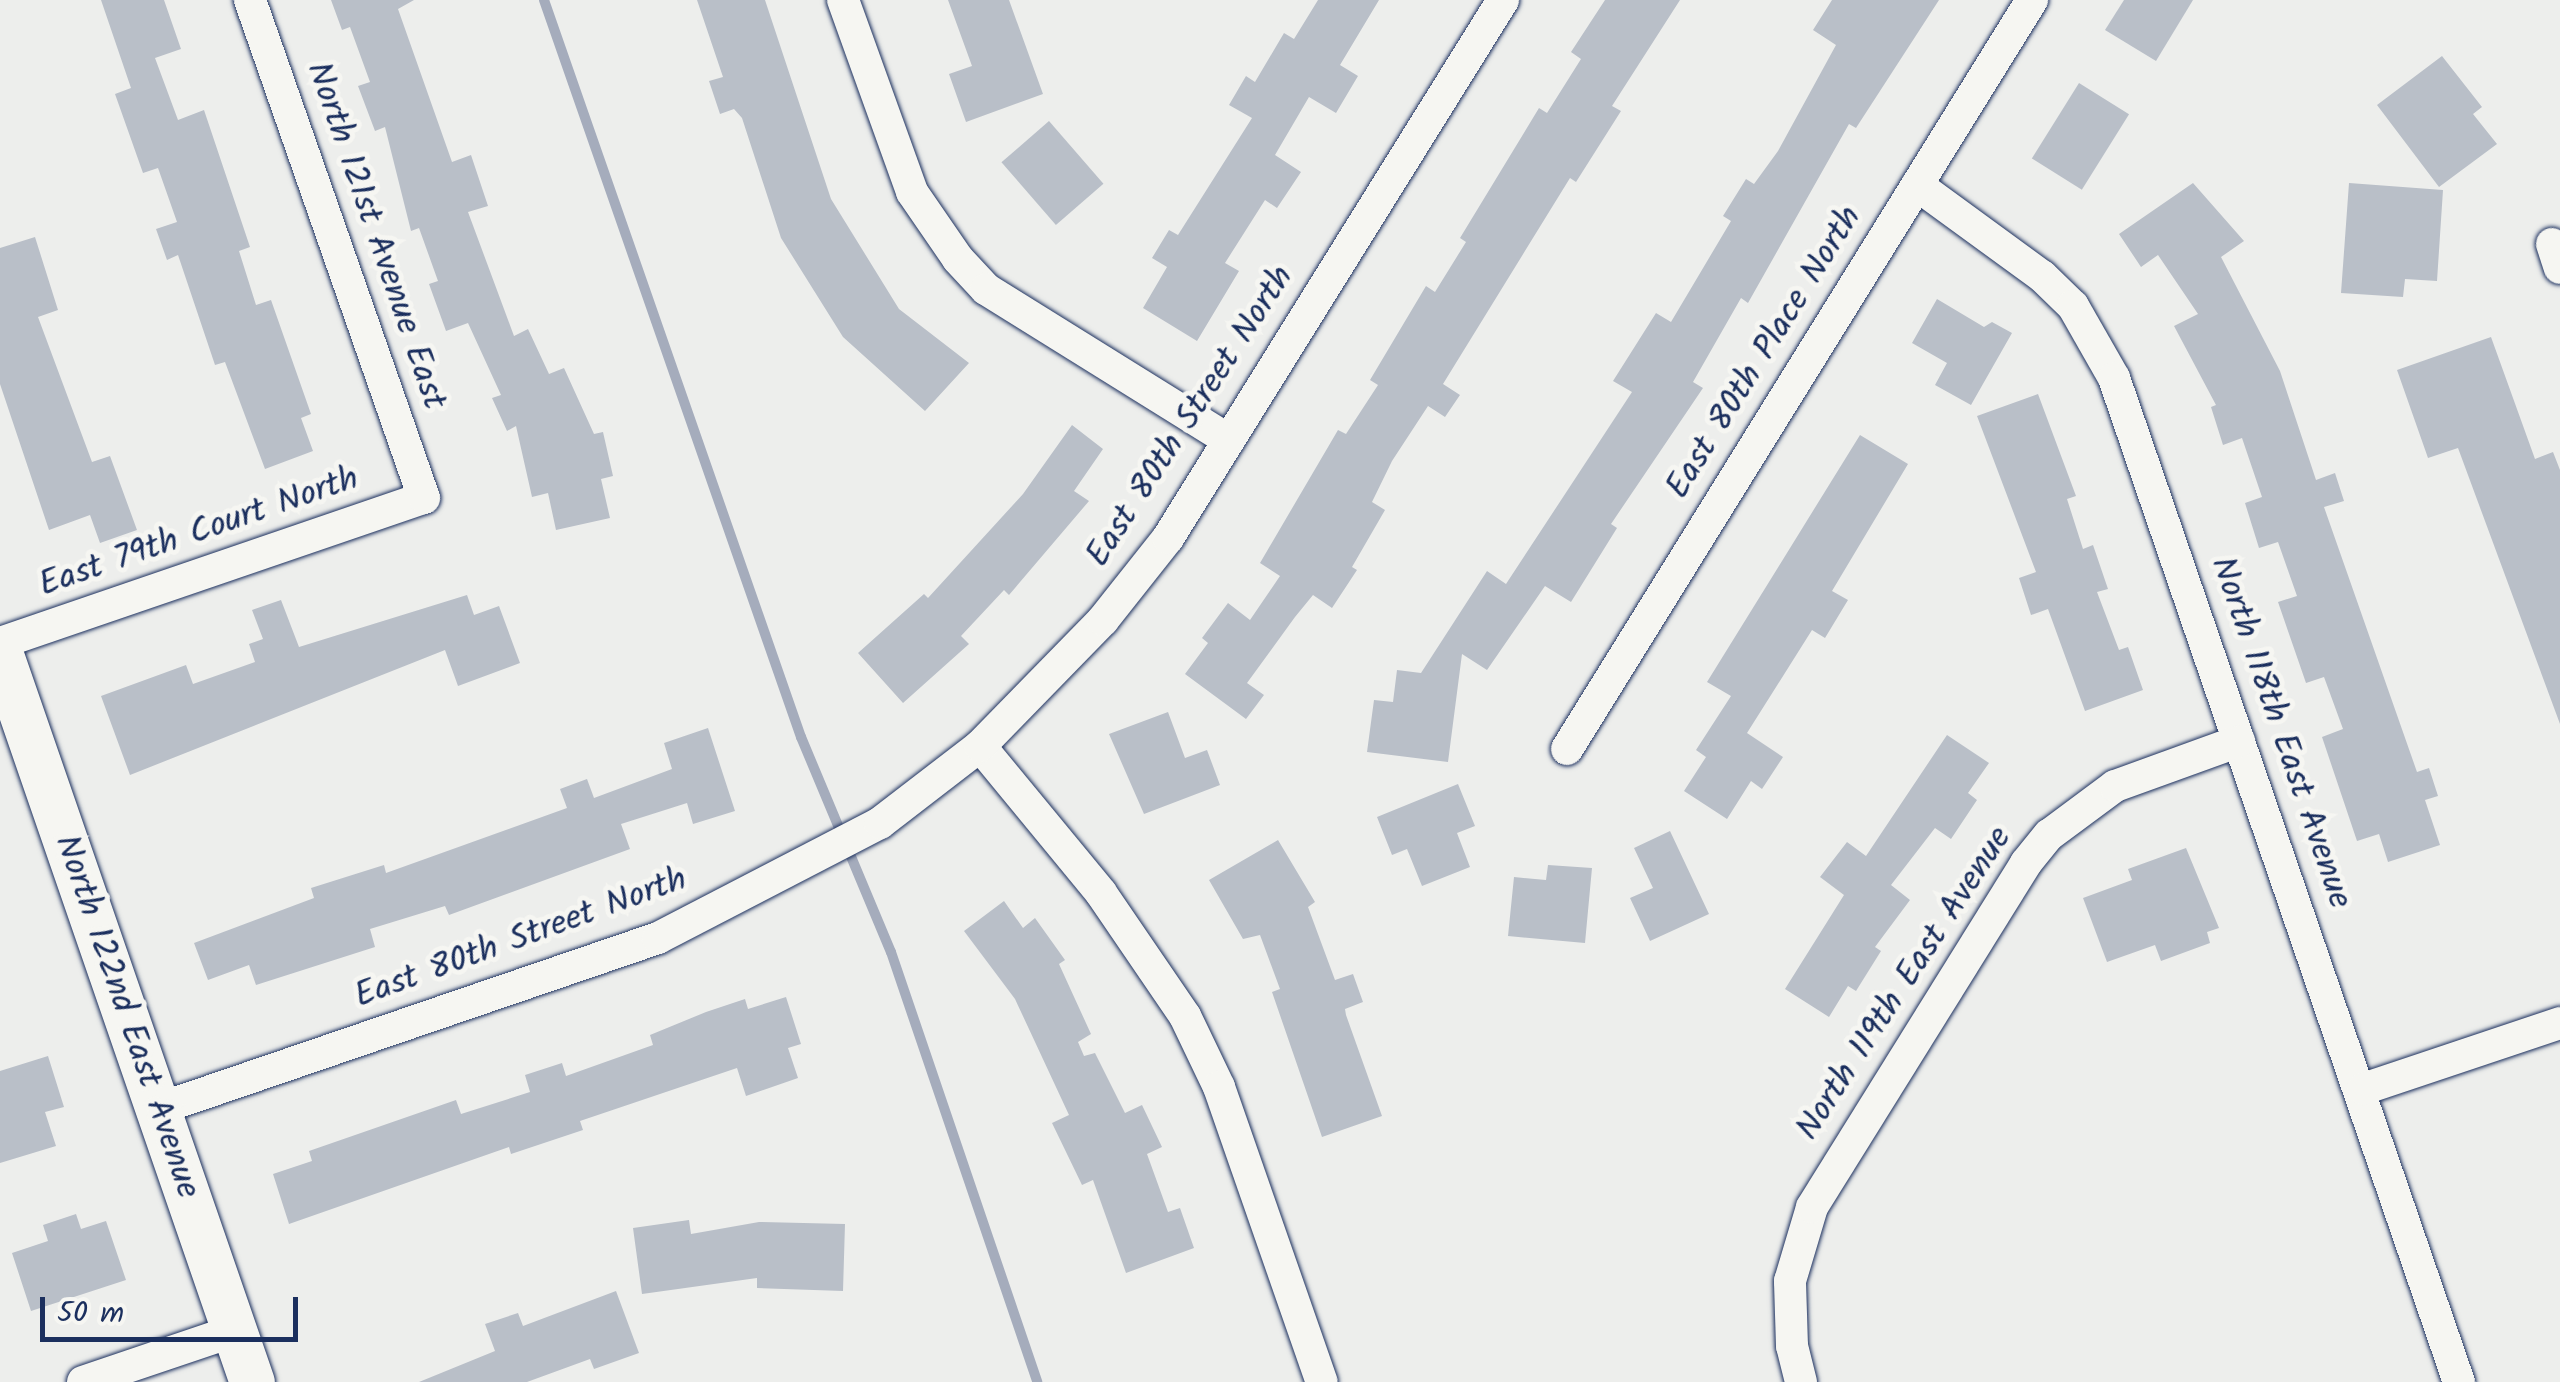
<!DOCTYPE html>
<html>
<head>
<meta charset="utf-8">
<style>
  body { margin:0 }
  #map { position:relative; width:2560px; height:1382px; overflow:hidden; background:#edeeec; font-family:Kalam,sans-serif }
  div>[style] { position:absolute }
  .stream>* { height:10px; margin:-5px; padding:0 5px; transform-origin:5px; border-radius:5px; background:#a5acbc }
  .building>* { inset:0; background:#b9bfc8; transform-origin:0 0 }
  .roads { filter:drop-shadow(0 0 2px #1b2f5e) drop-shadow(0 0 2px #1b2f5e) }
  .street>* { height:32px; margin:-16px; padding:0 16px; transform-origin:16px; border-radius:16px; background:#f6f6f2 }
  .secondary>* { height:45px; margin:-22.5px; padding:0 22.5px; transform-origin:22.5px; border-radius:22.5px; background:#f6f6f2 }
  span { translate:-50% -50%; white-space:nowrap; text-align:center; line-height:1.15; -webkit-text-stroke:10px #f6f6f2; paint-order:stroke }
  .street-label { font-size:35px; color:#1b2f5e }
  .scale { position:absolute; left:40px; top:1297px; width:258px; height:45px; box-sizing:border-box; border:5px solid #1b2f5e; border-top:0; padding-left:12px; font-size:30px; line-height:35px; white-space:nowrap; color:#1b2f5e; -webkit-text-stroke:8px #f6f6f2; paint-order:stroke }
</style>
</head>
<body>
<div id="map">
  <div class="stream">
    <div style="left:544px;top:0;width:781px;rotate:70.78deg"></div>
    <div style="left:801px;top:737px;width:233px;rotate:67.3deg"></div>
    <div style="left:891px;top:952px;width:454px;rotate:71.2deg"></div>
  </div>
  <div class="building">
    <div style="clip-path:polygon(101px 0,164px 0,181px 49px,155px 58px,178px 120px,204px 110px,250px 247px,239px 251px,256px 305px,271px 300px,311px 414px,301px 418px,313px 451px,265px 469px,225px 362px,215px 365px,178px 255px,167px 260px,156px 229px,177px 222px,158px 168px,143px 173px,115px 94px,131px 88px)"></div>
    <div style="clip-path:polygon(331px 0,414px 0,398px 9px,452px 162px,471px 155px,488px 206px,468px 212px,514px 336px,528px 329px,549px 374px,564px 368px,594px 434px,603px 432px,613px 476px,601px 479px,610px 518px,556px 530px,548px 493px,532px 497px,516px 426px,507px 431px,492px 398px,501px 395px,468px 323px,446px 331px,429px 284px,438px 281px,419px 228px,411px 231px,385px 127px,375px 131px,358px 86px,370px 82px,350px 27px,342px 30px)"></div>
    <div style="clip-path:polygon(697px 0,765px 0,831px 199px,899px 309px,969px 363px,925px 411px,843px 337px,781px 238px,742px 118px,734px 109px,720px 114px,709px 81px,723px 77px)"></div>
    <div style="clip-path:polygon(948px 0,1009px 0,1043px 94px,966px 122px,949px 74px,972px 66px)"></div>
    <div style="clip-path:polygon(1318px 0,1379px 0,1340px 65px,1358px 76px,1336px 113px,1309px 97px,1275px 155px,1301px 172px,1277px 208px,1265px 200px,1225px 263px,1239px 271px,1197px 341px,1143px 308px,1167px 267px,1152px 258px,1169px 230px,1178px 235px,1252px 118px,1229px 105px,1246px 76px,1255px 82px,1284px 33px,1294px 39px)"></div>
    <div style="clip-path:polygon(1605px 0,1680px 0,1612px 106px,1621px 111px,1576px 182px,1570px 178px,1443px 384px,1460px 395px,1445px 417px,1428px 406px,1392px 461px,1372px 502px,1385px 510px,1352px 567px,1357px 570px,1332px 608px,1313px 595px,1295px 617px,1247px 683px,1264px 695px,1246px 719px,1185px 674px,1208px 643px,1202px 638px,1228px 603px,1250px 620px,1280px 576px,1260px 563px,1338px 430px,1346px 434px,1378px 385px,1370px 380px,1426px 286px,1435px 292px,1466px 242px,1460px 238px,1539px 108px,1547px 113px,1581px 59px,1571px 52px)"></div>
    <div style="clip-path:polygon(1832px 0,1939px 0,1856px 128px,1849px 124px,1748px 303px,1741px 298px,1693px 382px,1703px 388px,1611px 524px,1617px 528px,1571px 602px,1545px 586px,1487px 670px,1462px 654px,1448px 762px,1367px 752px,1374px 700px,1393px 702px,1397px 670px,1421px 673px,1487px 571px,1506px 584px,1632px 392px,1613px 381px,1656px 313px,1671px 322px,1731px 221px,1723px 216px,1746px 179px,1754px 184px,1778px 151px,1836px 45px,1813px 30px)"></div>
    <div style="clip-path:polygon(2124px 0,2193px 0,2156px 61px,2105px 30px)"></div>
    <div style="clip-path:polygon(2442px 56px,2482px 107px,2473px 114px,2497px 144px,2439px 187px,2377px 105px)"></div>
    <div style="left:2079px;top:83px;width:59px;height:89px;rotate:32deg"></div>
    <div style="left:1049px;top:121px;width:83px;height:63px;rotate:49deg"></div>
    <div style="clip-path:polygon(2193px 183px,2244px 241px,2221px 257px,2280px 371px,2316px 480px,2335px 473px,2344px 501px,2324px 507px,2417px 772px,2429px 768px,2438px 796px,2425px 800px,2440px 845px,2388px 862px,2379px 834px,2357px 841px,2322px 737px,2343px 729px,2324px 677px,2306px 683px,2278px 602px,2297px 596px,2278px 542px,2259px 548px,2245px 503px,2262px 497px,2242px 438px,2223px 445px,2211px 407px,2216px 405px,2174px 326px,2198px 314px,2158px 255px,2141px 267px,2119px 234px)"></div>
    <div style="clip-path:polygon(2349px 183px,2443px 190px,2437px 281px,2405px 279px,2403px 297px,2341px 293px)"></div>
    <div style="clip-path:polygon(35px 237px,58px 310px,38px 317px,92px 462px,110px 456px,137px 530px,100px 543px,90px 515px,49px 530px,0 384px,0 248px)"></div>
    <div style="clip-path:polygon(1937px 299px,1984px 327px,1992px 322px,2012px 333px,1971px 405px,1935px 385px,1947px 363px,1912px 343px)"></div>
    <div style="clip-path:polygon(2491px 337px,2535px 459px,2553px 452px,2560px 470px,2560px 724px,2458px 448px,2428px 458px,2397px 370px)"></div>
    <div style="clip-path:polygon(2038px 394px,2076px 496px,2067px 499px,2083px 549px,2093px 545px,2108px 589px,2097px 592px,2119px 650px,2128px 647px,2143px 690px,2085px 711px,2048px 609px,2031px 615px,2019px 578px,2036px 572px,1977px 416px)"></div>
    <div style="clip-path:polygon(1072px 425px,1103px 449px,1074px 491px,1089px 501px,1009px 595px,1004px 590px,961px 636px,969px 644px,903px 703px,858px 653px,924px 594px,928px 598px,1023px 494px)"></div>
    <div style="clip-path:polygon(1860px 435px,1908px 464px,1832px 591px,1848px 600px,1825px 638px,1812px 630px,1747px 733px,1783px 757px,1762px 789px,1751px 781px,1727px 819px,1684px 791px,1706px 757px,1696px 750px,1731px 696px,1707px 682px)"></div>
    <div style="clip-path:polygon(467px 595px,474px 615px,499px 606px,520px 663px,458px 686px,445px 650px,130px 775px,101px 696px,186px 665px,193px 684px,255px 662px,249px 644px,263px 639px,252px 610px,281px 600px,299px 647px)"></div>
    <div style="clip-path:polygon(1168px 712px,1185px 758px,1207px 750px,1220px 785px,1144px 814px,1109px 734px)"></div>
    <div style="clip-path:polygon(708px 728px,735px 811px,693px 824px,687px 803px,621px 824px,630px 849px,449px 915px,445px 906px,370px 929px,375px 947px,256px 985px,249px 965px,208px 980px,194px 943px,314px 898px,311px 888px,384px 865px,386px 873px,567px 808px,560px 789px,587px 779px,594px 798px,672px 769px,664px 743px)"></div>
    <div style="clip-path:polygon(1947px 735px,1989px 763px,1968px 793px,1977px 800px,1951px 839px,1935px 828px,1891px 885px,1910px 900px,1875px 947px,1881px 951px,1856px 991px,1848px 986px,1829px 1017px,1785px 989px,1844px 895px,1820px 877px,1847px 842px,1866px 856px)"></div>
    <div style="clip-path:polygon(1458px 784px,1475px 826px,1457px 833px,1470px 867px,1422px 886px,1407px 849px,1392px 855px,1377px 817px)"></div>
    <div style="clip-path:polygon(1670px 831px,1709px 914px,1650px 941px,1630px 898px,1653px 888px,1634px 848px)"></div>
    <div style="clip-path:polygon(1278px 840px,1315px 902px,1308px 907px,1335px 980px,1353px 974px,1363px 1002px,1345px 1009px,1346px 1015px,1382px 1116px,1322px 1137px,1272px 992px,1280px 989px,1260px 935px,1243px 939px,1209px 880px)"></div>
    <div style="clip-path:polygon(2186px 848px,2219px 928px,2207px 932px,2210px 943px,2161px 961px,2155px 945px,2107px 962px,2083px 898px,2132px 880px,2128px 869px)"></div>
    <div style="clip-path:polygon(1548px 865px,1592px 868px,1585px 943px,1508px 936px,1514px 877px,1546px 880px)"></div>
    <div style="clip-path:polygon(1004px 901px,1023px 928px,1035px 918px,1065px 960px,1059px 964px,1091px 1034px,1078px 1042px,1084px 1056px,1095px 1053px,1125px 1113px,1142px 1105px,1162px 1147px,1147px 1154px,1168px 1212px,1180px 1208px,1194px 1248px,1126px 1273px,1093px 1180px,1082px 1185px,1052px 1123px,1069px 1115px,1015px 999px,964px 931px)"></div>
    <div style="clip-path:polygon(786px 997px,801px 1044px,788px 1048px,798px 1078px,746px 1096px,737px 1068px,580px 1121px,583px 1130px,511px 1154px,509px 1147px,289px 1224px,273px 1174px,312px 1161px,309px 1151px,456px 1100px,461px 1114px,530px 1092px,525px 1075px,562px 1063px,566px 1076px,653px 1045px,650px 1035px,706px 1012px,745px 999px,748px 1009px)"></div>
    <div style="clip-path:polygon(48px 1056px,64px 1107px,45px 1112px,56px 1146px,0 1163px,0 1071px)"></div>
    <div style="clip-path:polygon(76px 1214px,81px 1229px,106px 1221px,126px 1280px,31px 1311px,12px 1253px,48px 1241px,43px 1225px)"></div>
    <div style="clip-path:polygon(689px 1220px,691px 1234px,759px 1222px,845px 1224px,843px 1291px,757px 1288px,757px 1278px,642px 1294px,633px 1228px)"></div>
    <div style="clip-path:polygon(616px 1291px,639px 1353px,594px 1369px,590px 1359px,527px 1382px,419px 1382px,495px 1351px,485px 1324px,518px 1313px,523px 1326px)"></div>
  </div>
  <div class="roads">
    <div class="street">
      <div style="left:843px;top:0;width:204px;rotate:70.2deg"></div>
      <div style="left:912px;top:192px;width:81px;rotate:55.5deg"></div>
      <div style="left:958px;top:259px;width:41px;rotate:47deg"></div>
      <div style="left:986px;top:289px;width:286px;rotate:31.9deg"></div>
      <div style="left:1917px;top:185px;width:155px;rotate:36.1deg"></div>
      <div style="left:2042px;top:276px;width:43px;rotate:44.1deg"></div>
      <div style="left:2073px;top:306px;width:83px;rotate:60.3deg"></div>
      <div style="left:2114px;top:378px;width:1062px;rotate:71.04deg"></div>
      <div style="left:2552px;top:244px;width:25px;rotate:72deg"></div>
      <div style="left:0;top:643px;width:448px;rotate:-18.9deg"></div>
      <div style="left:424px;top:498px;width:528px;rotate:-109.26deg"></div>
      <div style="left:980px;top:746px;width:190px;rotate:50.5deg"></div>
      <div style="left:1101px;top:893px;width:149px;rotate:55.7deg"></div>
      <div style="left:1185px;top:1016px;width:79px;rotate:64.4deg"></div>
      <div style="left:1219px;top:1087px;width:312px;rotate:70.8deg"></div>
      <div style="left:1567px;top:749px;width:882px;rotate:-58.17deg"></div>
      <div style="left:2363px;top:1089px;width:208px;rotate:-18.5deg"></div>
      <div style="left:158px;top:1109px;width:528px;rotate:-18.88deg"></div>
      <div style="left:658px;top:938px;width:250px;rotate:-27.4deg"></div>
      <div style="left:880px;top:823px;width:126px;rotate:-37.6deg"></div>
      <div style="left:980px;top:746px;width:176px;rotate:-45.7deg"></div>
      <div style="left:1103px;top:620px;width:105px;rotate:-51.6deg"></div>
      <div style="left:1168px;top:538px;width:634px;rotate:-58.09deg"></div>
      <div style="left:83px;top:1382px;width:159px;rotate:-18.7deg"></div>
      <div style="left:1801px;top:1382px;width:37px;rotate:-104deg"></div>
      <div style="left:1792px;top:1346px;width:65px;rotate:-91.8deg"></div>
      <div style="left:1790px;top:1281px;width:77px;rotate:-73.4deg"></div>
      <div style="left:1812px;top:1207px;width:405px;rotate:-58.1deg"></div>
      <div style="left:2026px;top:863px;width:36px;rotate:-51deg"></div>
      <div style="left:2049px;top:835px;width:82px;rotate:-36.6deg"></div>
      <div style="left:2115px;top:786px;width:132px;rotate:-19.9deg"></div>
    </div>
    <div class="secondary">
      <div style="left:0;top:652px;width:772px;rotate:70.96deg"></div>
    </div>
  </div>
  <div class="street-label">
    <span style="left:375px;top:236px;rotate:71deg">North 121st Avenue East</span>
    <span style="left:1765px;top:353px;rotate:-58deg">East 80th Place North</span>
    <span style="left:1191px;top:417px;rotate:-57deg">East 80th Street North</span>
    <span style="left:199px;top:533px;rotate:-19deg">East 79th Court North</span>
    <span style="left:2280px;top:733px;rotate:71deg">North 118th East Avenue</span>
    <span style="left:521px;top:939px;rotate:-20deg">East 80th Street North</span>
    <span style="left:1905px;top:984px;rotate:-57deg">North 119th East Avenue</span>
    <span style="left:126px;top:1017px;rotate:71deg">North 122nd East Avenue</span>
  </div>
  <div class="scale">50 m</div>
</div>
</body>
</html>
